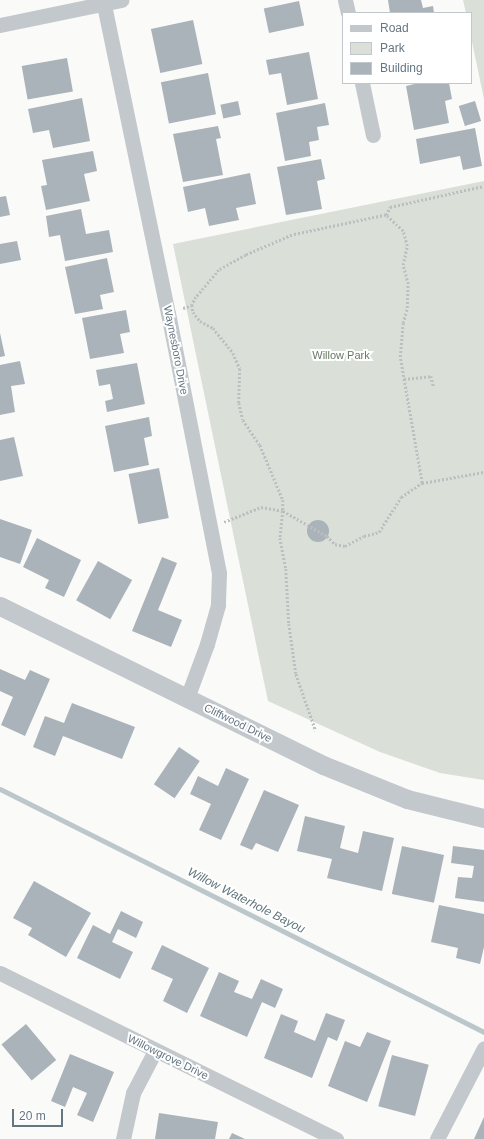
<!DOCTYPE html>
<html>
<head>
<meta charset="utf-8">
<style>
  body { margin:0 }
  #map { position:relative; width:484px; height:1139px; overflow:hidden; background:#fafaf8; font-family:Helvetica,sans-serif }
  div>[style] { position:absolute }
  .green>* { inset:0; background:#dadfd7 }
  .stream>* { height:5px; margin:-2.5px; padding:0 2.5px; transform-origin:2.5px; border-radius:2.5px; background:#bbc7cb }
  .building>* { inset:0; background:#aab3b9; transform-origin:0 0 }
  .round { border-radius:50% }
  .path>* { height:2.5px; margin-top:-1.25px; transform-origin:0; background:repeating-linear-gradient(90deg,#bbbfc2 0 2px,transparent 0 4px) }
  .minor>* { height:15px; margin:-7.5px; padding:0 7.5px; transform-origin:7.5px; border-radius:7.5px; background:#c3c8cc }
  .tertiary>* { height:19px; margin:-9.5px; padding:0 9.5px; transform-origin:9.5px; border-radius:9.5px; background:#c3c8cc }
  span { translate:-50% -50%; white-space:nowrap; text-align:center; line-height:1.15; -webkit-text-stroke:4px #fff; paint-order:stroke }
  .street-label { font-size:11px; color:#657683 }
  .park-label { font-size:11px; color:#687a64 }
  .water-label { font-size:12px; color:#60757c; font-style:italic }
  .legend { position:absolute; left:342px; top:12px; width:130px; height:72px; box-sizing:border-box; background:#fff; border:1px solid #c1c8cd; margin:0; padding:5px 7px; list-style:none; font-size:12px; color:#657683 }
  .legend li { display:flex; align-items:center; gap:8px; height:20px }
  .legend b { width:20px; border:1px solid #c1c8cd }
  .scale { position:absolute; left:12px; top:1109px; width:51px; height:18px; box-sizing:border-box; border:2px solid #657683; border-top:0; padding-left:5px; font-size:12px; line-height:14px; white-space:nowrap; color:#657683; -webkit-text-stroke:3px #fff; paint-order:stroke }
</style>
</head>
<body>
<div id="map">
  <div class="green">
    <div style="clip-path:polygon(463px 0,484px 0,484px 99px,471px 37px,471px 13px,466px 13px)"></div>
    <div style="clip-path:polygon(484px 181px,484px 780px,440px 773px,380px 752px,268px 701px,173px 244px)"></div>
  </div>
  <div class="stream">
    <div style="left:0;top:789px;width:542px;rotate:26.66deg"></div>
  </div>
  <div class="building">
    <div style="clip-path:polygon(388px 0,421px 0,423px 8px,433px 6px,434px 13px,390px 13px)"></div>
    <div style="left:299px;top:1px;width:25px;height:36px;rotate:78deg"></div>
    <div style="left:193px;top:20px;width:45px;height:43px;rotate:78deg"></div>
    <div style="clip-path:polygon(309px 52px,318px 99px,287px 105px,281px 73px,269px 75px,266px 60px)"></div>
    <div style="left:67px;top:58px;width:34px;height:46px;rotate:80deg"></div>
    <div style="left:208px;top:73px;width:42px;height:48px;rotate:79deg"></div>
    <div style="clip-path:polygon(419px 83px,449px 83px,452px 99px,445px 101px,449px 123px,414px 130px,406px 86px)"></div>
    <div style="clip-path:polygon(82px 98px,90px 141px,53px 148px,49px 130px,33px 133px,28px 109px)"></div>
    <div style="left:238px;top:101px;width:14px;height:18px;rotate:78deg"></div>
    <div style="left:475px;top:101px;width:21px;height:17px;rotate:73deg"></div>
    <div style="clip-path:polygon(325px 103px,329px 125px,317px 127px,319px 140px,309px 142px,311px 156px,285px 161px,276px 113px)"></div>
    <div style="clip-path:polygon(218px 126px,221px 138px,216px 139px,223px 175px,183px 182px,173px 134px)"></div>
    <div style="clip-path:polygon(475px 128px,482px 166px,463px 170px,460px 156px,420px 164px,416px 139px)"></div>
    <div style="clip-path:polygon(93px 151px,97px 171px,84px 174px,90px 201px,46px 210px,41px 186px,47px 185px,42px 160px)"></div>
    <div style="clip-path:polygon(321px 159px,325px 179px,317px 181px,322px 209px,286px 215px,277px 167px)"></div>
    <div style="clip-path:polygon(250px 173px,256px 204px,236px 208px,239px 220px,209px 226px,205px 208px,188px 212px,183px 187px)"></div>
    <div style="clip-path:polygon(6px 196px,10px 215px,0 217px,0 197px)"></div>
    <div style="clip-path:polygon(81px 209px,86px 234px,109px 230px,113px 252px,65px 261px,60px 235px,49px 237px,46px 216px)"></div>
    <div style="clip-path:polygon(17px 241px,21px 260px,0 264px,0 244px)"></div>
    <div style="clip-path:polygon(107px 258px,114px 292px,100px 295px,103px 309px,75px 314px,65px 267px)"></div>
    <div style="clip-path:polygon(126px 310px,130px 332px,120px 334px,124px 353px,90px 359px,82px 318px)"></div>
    <div style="clip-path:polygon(0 333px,5px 356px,0 357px)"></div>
    <div style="clip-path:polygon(20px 361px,25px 384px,11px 386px,15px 412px,0 415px,0 365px)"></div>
    <div style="clip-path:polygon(137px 363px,145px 404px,107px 412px,105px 401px,113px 399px,110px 384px,99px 386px,96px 370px)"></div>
    <div style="clip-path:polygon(149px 417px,152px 436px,144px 438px,149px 465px,114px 472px,105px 426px)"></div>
    <div style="clip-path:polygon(14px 437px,23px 476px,0 481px,0 440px)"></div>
    <div style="left:159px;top:468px;width:51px;height:31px;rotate:79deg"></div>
    <div style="clip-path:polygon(0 519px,32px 530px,20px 564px,0 557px)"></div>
    <div class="round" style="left:307px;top:520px;width:22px;height:22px"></div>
    <div style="clip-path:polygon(37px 538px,81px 560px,64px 597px,45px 588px,49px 580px,23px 567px)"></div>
    <div style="clip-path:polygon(162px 557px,177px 563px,158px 610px,182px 620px,171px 647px,132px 631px)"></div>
    <div style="left:98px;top:561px;width:39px;height:45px;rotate:29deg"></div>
    <div style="clip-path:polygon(0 669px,25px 680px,30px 670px,50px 679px,25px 736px,1px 725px,13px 697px,0 691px)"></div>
    <div style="clip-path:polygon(72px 703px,135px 727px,122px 759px,63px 736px,55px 756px,33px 747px,45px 716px,64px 723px)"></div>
    <div style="left:179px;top:747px;width:25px;height:45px;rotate:34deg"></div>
    <div style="clip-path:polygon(226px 768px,249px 779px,221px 840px,199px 830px,211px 804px,190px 794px,198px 776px,218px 786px)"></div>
    <div style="clip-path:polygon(264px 790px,299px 805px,278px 852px,256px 843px,252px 850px,240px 845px)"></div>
    <div style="clip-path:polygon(305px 816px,345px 826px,340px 848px,358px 853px,363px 831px,394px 838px,382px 891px,327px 878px,332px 859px,297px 851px)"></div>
    <div style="left:402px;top:846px;width:43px;height:49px;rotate:12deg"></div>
    <div style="clip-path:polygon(453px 846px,484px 850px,484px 902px,455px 898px,458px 877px,472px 878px,474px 866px,451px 863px)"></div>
    <div style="clip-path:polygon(34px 881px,91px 913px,66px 957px,28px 935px,32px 928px,13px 918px)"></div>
    <div style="clip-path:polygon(439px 905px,484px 914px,484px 947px,480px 964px,456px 958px,458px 948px,431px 942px)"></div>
    <div style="clip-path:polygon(121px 911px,143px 922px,136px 938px,118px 929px,112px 942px,133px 952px,120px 979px,77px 958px,93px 925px,110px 934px)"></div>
    <div style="clip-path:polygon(162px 945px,209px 968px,187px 1013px,163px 1001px,173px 979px,151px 969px)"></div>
    <div style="clip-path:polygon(219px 972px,239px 981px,234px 992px,252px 999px,261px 979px,283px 989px,275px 1008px,262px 1002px,247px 1037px,200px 1016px)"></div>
    <div style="clip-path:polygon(326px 1013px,345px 1020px,337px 1041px,328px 1037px,312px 1078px,264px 1058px,281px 1014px,298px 1021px,294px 1032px,315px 1041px)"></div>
    <div style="left:26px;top:1024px;width:47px;height:32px;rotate:50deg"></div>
    <div style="clip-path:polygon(367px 1032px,391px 1041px,367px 1102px,328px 1086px,345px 1041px,360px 1047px)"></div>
    <div style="clip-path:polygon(70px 1054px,114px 1072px,93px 1122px,77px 1115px,87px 1093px,73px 1087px,65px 1107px,51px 1101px)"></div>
    <div style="left:392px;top:1055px;width:38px;height:53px;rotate:15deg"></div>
    <div style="clip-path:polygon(159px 1113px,218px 1122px,215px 1139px,155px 1139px)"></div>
    <div style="clip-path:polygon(484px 1117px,484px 1139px,474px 1139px)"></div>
    <div style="clip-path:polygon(232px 1133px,245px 1139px,229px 1139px)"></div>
  </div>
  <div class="path">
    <div style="left:386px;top:215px;width:9px;rotate:-63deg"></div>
    <div style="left:390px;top:207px;width:96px;rotate:-12.6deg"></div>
    <div style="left:183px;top:308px;width:9px;rotate:-18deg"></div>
    <div style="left:404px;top:379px;width:27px;rotate:-6deg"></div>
    <div style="left:431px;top:376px;width:12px;rotate:76deg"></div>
    <div style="left:422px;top:483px;width:63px;rotate:-10.1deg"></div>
    <div style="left:224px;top:522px;width:40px;rotate:-22deg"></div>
    <div style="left:261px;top:507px;width:22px;rotate:10deg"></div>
    <div style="left:283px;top:511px;width:51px;rotate:29.6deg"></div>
    <div style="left:327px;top:536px;width:11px;rotate:45deg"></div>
    <div style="left:335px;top:544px;width:10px;rotate:11deg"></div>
    <div style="left:345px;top:546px;width:21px;rotate:-28deg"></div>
    <div style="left:364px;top:536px;width:16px;rotate:-15deg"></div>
    <div style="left:379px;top:532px;width:41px;rotate:-57.8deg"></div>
    <div style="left:401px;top:497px;width:25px;rotate:-34deg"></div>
    <div style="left:422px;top:483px;width:128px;rotate:-99.9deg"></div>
    <div style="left:400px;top:357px;width:34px;rotate:-85deg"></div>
    <div style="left:403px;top:323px;width:16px;rotate:-75deg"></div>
    <div style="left:407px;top:308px;width:24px;rotate:-88deg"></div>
    <div style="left:408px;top:284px;width:20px;rotate:-105deg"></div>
    <div style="left:403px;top:265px;width:19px;rotate:-78deg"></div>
    <div style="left:407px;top:246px;width:16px;rotate:-105deg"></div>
    <div style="left:403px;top:231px;width:23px;rotate:-137deg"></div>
    <div style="left:386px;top:215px;width:96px;rotate:168deg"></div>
    <div style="left:292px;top:235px;width:50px;rotate:156.5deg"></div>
    <div style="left:246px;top:255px;width:31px;rotate:151deg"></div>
    <div style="left:219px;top:270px;width:35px;rotate:130deg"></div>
    <div style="left:196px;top:297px;width:9px;rotate:117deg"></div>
    <div style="left:192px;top:305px;width:7px;rotate:82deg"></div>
    <div style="left:193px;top:312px;width:11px;rotate:52deg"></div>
    <div style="left:200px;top:321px;width:15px;rotate:28deg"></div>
    <div style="left:213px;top:328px;width:32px;rotate:51deg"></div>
    <div style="left:233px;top:353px;width:17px;rotate:66deg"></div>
    <div style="left:240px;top:369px;width:34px;rotate:92deg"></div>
    <div style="left:239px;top:403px;width:17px;rotate:77deg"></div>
    <div style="left:243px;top:420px;width:30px;rotate:56deg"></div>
    <div style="left:260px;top:445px;width:60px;rotate:67.3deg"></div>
    <div style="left:283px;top:500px;width:11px;rotate:90deg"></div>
    <div style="left:283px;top:511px;width:27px;rotate:96deg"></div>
    <div style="left:280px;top:538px;width:32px;rotate:79deg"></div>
    <div style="left:286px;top:569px;width:55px;rotate:86.9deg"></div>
    <div style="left:289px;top:624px;width:50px;rotate:82deg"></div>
    <div style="left:296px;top:674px;width:60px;rotate:70.7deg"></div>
  </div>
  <div class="minor">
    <div style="left:103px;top:0;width:320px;rotate:78.3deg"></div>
    <div style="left:168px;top:313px;width:265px;rotate:78.9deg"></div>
    <div style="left:219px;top:573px;width:32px;rotate:92deg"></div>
    <div style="left:218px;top:605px;width:41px;rotate:105.8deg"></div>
    <div style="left:207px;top:644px;width:58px;rotate:110.3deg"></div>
    <div style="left:345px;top:0;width:13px;rotate:77deg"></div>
    <div style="left:0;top:25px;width:124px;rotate:-11.7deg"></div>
    <div style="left:362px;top:83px;width:53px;rotate:78.1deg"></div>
    <div style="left:0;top:973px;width:375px;rotate:26.3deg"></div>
    <div style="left:123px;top:1139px;width:47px;rotate:-77.7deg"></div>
    <div style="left:133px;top:1093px;width:47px;rotate:-62.4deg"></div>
    <div style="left:437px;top:1139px;width:102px;rotate:-62.7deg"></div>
  </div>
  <div class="tertiary">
    <div style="left:0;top:606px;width:360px;rotate:26.2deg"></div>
    <div style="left:323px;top:765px;width:91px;rotate:22deg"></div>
    <div style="left:407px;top:799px;width:79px;rotate:13.9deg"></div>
  </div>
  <div class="street-label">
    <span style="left:176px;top:350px;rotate:79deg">Waynesboro Drive</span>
    <span style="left:238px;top:723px;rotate:26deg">Cliffwood Drive</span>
    <span style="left:168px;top:1057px;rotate:26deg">Willowgrove Drive</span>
  </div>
  <div class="park-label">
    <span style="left:341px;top:355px">Willow Park</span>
  </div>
  <div class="water-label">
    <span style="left:246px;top:901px;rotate:27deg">Willow Waterhole Bayou</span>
  </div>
  <ul class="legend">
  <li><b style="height:5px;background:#c3c8cc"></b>Road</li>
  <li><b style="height:11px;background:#dadfd7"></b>Park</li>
  <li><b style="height:11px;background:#aab3b9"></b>Building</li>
  </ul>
  <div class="scale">20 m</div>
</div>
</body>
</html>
